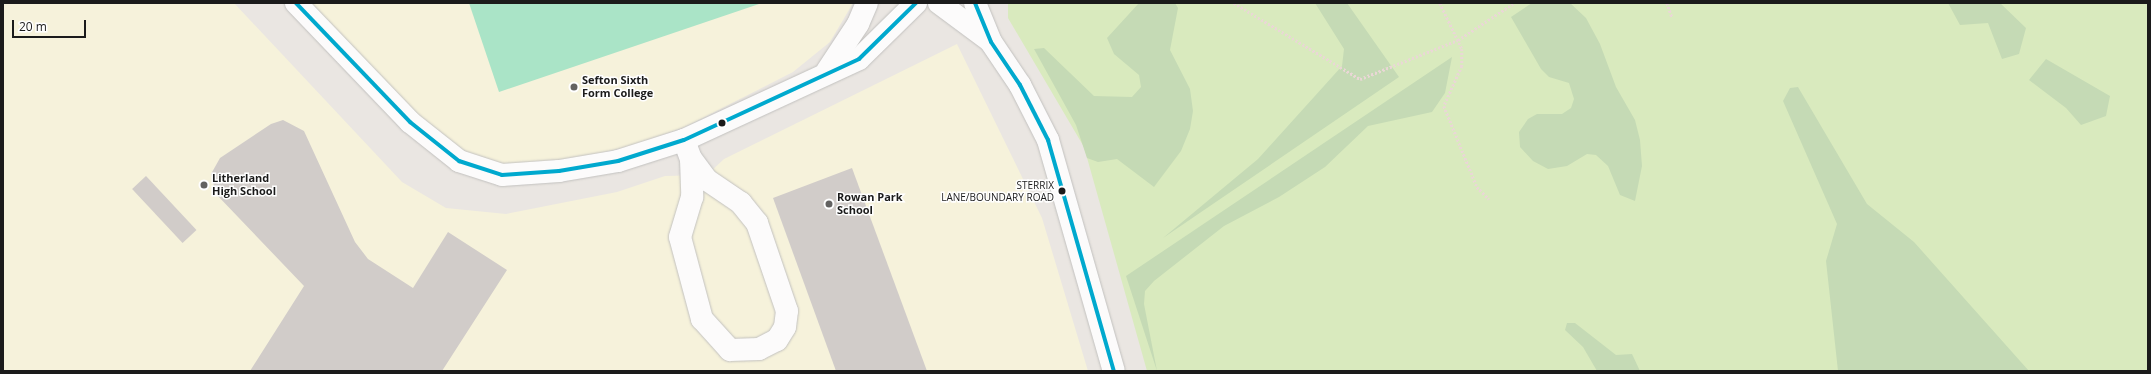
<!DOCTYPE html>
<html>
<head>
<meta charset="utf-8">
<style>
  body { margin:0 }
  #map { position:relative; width:2151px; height:374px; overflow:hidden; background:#eae6e2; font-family:"Open Sans",sans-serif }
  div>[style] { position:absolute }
  .education>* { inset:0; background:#f6f2db }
  .grass>* { inset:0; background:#d9eabe }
  .forest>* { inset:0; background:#c5dab5 }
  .pitch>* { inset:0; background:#aae4c7 }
  .building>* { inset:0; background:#d1ccc9; transform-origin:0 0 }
  .path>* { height:2.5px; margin-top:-1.25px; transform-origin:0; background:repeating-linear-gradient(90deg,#ead7d6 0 2px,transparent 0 4px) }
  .roads { filter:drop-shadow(0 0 1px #c2c1bf) drop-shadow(0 0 1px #c2c1bf) }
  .minor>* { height:22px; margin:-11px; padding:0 11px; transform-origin:11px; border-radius:11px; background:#fcfbfb }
  .bus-1>* { height:4px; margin:-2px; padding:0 2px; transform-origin:2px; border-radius:2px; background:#00a9ce }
  .dots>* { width:11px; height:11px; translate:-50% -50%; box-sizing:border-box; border:2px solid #fff; border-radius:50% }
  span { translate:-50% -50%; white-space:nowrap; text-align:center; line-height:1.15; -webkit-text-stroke:3px #fff; paint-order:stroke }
  .bus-label { font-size:10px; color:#1b1b1b }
  .right { translate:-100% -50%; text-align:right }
  .poi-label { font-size:11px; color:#1b1b1b; font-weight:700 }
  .left { translate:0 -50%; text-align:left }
  .frame { position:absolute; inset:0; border:4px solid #1b1b1b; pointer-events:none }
  .scale { position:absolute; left:12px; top:20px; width:74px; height:18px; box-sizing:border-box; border:2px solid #1b1b1b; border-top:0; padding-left:5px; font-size:12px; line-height:14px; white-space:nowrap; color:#1b1b1b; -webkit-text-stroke:3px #fff; paint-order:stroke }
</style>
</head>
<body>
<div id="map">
  <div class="education">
    <div style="clip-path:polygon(3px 3px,234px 3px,402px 182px,446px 208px,506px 214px,617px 192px,665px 176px,707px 175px,724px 159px,957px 44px,1042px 218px,1088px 371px,3px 371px)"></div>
    <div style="clip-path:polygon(303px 3px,853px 3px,830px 42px,793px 72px,685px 127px,631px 146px,539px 167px,471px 167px)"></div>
  </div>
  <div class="grass">
    <div style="clip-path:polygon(1008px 3px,2148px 3px,2148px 371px,1147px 371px,1084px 147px,1008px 18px)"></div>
  </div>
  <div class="forest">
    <div style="clip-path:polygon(1139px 3px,1175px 3px,1178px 8px,1170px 50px,1190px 89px,1193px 111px,1190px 129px,1181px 151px,1154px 187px,1117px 159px,1098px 162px,1087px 158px,1076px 125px,1034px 49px,1044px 48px,1094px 96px,1132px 97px,1141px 87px,1139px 75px,1114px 54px,1107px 38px)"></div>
    <div style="clip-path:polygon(1315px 3px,1347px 3px,1399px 77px,1163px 238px,1258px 159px,1342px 66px,1344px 49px)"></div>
    <div style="clip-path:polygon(1532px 3px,1570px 3px,1586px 18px,1600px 44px,1616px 87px,1635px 120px,1640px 140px,1642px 166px,1635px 201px,1620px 195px,1608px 166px,1596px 155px,1587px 154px,1567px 166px,1548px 169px,1533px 161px,1520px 147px,1519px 132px,1528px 119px,1537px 114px,1562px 114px,1571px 108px,1574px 99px,1569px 83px,1549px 77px,1541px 69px,1511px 17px)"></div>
    <div style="clip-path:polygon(1948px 3px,2000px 3px,2026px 28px,2019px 54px,2002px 59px,1988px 23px,1960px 25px)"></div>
    <div style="clip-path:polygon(1452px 57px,1445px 93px,1432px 112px,1368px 126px,1325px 167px,1279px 197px,1224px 226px,1154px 281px,1145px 291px,1144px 304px,1157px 371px,1126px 276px)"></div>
    <div style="clip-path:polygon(2046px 59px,2110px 96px,2106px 116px,2081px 125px,2066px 108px,2029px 80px)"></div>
    <div style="clip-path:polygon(1798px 87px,1867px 204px,1914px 242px,2029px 371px,1838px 371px,1826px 261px,1837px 224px,1783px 101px,1790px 88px)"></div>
    <div style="clip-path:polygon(1567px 323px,1575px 323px,1616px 355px,1632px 354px,1640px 371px,1597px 371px,1583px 347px,1565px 330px)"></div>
  </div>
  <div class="pitch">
    <div style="clip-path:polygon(469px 3px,762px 3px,499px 92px)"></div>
  </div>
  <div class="building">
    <div style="clip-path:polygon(283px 120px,304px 131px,355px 242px,368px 259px,413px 288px,448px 232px,507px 270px,442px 371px,250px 371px,304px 286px,216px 194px,211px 174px,220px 158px,271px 124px)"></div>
    <div style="clip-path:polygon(852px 168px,927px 371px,836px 371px,773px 198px)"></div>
    <div style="left:146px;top:176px;width:74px;height:19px;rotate:47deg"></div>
  </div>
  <div class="path">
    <div style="left:1234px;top:3px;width:147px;rotate:31.1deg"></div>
    <div style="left:1360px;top:79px;width:105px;rotate:-21.7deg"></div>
    <div style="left:1458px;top:40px;width:67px;rotate:-33.5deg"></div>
    <div style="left:1440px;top:3px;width:51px;rotate:64.4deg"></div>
    <div style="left:1462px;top:49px;width:17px;rotate:90deg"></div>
    <div style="left:1462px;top:66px;width:44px;rotate:114.2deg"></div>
    <div style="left:1444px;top:106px;width:87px;rotate:67.8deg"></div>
    <div style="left:1477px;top:187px;width:17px;rotate:45deg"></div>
    <div style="left:1667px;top:3px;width:15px;rotate:70deg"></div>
  </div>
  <div class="roads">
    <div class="minor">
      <div style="left:296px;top:3px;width:165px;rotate:46.2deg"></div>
      <div style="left:410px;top:122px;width:63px;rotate:38.5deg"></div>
      <div style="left:459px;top:161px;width:45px;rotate:18deg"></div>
      <div style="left:502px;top:175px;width:57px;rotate:-4deg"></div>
      <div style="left:559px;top:171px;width:60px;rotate:-9.6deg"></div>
      <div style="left:618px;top:161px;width:69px;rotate:-17.7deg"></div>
      <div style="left:684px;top:140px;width:193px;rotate:-24.8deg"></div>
      <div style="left:859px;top:59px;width:80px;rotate:-44.5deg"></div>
      <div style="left:939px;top:3px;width:62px;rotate:36.5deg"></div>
      <div style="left:975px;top:3px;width:42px;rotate:67.7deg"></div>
      <div style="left:991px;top:42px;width:52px;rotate:56deg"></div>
      <div style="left:1020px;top:85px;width:62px;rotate:63deg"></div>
      <div style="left:1048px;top:140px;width:240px;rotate:74.1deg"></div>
      <div style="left:827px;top:71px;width:56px;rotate:-56.6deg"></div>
      <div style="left:858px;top:24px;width:23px;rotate:-67deg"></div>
      <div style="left:684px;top:140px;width:20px;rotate:70deg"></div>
      <div style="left:691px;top:159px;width:38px;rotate:88deg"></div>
      <div style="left:692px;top:197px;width:42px;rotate:106.7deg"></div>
      <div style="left:680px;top:237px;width:85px;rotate:75deg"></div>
      <div style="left:702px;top:319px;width:42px;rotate:47.9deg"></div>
      <div style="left:730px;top:350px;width:29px;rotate:-2deg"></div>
      <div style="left:759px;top:349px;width:20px;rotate:-27deg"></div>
      <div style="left:777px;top:340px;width:15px;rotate:-58deg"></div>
      <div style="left:785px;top:327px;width:16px;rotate:-83deg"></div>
      <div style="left:787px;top:311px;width:93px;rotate:-108.8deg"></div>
      <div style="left:757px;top:223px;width:26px;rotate:-129deg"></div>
      <div style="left:741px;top:203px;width:41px;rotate:-145.9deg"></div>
      <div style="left:707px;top:180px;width:26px;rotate:-127deg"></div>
    </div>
  </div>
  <div class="bus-1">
    <div style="left:296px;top:3px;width:165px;rotate:46.2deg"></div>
    <div style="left:410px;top:122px;width:63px;rotate:38.5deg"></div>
    <div style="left:459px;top:161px;width:45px;rotate:18deg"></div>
    <div style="left:502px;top:175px;width:57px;rotate:-4deg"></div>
    <div style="left:559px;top:171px;width:60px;rotate:-9.6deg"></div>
    <div style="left:618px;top:161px;width:69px;rotate:-17.7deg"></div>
    <div style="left:684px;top:140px;width:193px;rotate:-24.8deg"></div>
    <div style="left:859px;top:59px;width:80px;rotate:-44.5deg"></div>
    <div style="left:975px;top:3px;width:42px;rotate:67.7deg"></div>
    <div style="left:991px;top:42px;width:52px;rotate:56deg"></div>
    <div style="left:1020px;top:85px;width:62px;rotate:63deg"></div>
    <div style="left:1048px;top:140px;width:240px;rotate:74.1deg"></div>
  </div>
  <div class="dots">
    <div style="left:574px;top:87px;background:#636261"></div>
    <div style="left:722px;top:123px;background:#1b1b1b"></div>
    <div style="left:204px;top:185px;background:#636261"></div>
    <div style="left:1062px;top:191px;background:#1b1b1b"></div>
    <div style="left:829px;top:204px;background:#636261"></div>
  </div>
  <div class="bus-label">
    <span class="right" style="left:1054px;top:191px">STERRIX<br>LANE/BOUNDARY ROAD</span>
  </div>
  <div class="poi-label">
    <span class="left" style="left:582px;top:87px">Sefton Sixth<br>Form College</span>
    <span class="left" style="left:212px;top:185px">Litherland<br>High School</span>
    <span class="left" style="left:837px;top:204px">Rowan Park<br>School</span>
  </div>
  <div class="frame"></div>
  <div class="scale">20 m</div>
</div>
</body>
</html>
